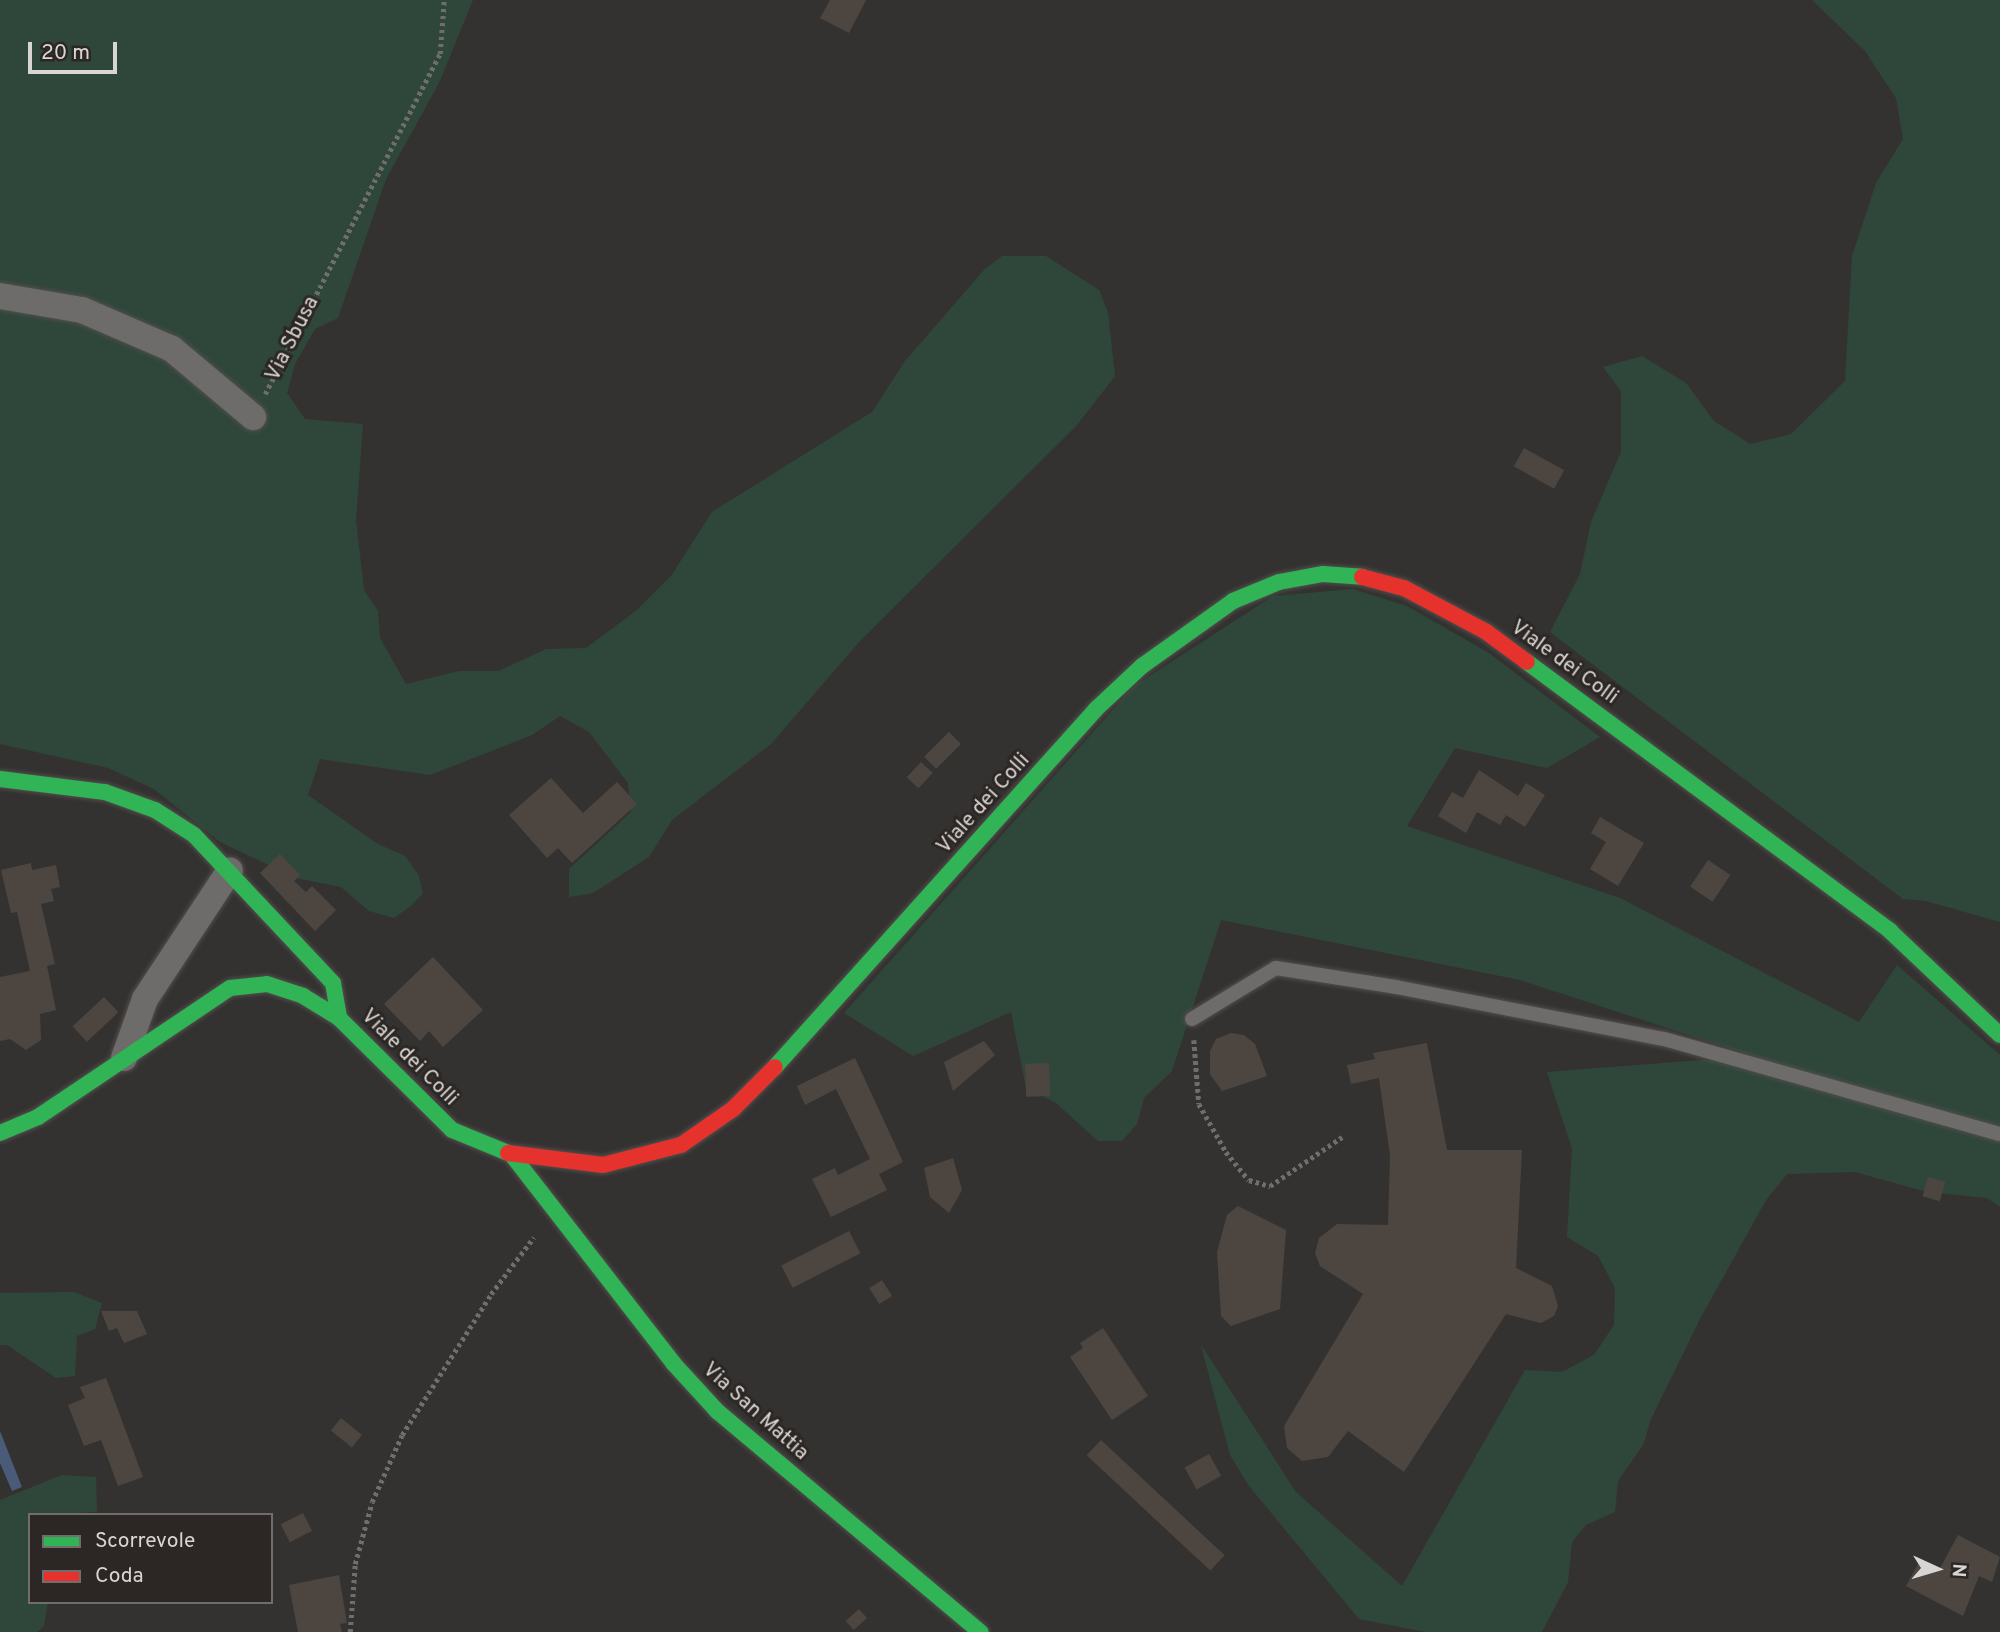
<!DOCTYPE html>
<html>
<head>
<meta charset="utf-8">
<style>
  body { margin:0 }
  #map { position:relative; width:2000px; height:1632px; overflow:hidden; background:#343230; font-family:Overpass,sans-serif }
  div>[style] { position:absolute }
  .green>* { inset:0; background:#2f473a }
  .water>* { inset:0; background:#4a5a79 }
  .building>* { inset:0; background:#4d4640; transform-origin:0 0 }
  .path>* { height:4.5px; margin-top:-2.25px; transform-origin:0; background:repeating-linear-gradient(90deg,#6f6e6c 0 3.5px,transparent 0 7px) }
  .roads { filter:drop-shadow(0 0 2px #514e4d) drop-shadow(0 0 2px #514e4d) }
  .lane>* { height:14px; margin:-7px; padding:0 7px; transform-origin:7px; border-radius:7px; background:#6e6c6b }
  .street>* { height:26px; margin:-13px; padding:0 13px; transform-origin:13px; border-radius:13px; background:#6e6c6b }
  .fast>* { height:16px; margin:-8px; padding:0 8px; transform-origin:8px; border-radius:8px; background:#30b455 }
  .jam>* { height:16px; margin:-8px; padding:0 8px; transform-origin:8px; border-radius:8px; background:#e5322d }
  span { translate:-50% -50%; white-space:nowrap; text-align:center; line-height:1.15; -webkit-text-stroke:6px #2c2724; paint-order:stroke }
  .street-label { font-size:21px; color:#d8d5d3 }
  .legend { position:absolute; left:28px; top:1513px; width:245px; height:91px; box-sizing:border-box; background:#2c2724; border:2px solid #716d6a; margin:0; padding:9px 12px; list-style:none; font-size:21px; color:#d8d5d3 }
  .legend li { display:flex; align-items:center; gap:14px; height:35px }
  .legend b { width:35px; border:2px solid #716d6a }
  .north { position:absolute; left:1902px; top:1534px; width:70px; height:70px; -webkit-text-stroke:5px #2c2724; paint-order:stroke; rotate:94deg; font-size:19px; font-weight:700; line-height:28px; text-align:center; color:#d8d5d3 }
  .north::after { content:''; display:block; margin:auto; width:24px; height:32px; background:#d8d5d3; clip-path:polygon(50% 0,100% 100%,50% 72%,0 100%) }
  .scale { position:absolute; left:28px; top:42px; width:89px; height:32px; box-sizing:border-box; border:4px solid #d8d5d3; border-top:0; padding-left:9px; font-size:21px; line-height:24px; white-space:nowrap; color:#d8d5d3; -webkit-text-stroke:5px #2c2724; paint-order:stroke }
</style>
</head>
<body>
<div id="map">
  <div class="green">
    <div style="clip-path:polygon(0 0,473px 0,439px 83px,386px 179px,338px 318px,315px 329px,295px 364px,287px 393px,305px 419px,363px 424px,356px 520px,364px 590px,378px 611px,380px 638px,406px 684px,459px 671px,499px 671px,546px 649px,586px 648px,637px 610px,671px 576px,712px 512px,872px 412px,905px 361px,984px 270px,1002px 256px,1046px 256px,1099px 290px,1108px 312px,1115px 376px,1077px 425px,859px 642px,771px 744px,672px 820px,649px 857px,593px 893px,569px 897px,569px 869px,631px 812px,628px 783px,589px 732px,560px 716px,532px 735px,430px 775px,320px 759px,308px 795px,378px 844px,405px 856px,418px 874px,423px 893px,411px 906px,394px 918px,369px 911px,341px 887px,296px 878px,220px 842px,154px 789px,108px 768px,0 744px)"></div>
    <div style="clip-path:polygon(1812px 0,2000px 0,2000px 922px,1926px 901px,1903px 899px,1550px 632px,1580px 574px,1591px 522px,1621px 452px,1621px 391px,1603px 367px,1642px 356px,1686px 383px,1714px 421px,1750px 444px,1791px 434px,1845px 381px,1852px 256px,1876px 183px,1903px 139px,1896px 98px,1865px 51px)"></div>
    <div style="clip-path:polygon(1353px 589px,1407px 606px,1489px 653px,1600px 737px,1547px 768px,1455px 748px,1407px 826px,1620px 898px,1859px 1022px,1897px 965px,2000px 1055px,2000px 1207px,1987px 1198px,1927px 1192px,1855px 1172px,1787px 1174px,1766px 1200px,1701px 1317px,1651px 1419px,1643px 1445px,1618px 1481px,1615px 1512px,1586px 1525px,1572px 1542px,1568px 1582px,1542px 1632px,1425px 1632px,1359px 1619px,1249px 1486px,1230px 1455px,1201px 1345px,1296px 1492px,1402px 1586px,1525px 1370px,1562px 1372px,1594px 1355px,1614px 1325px,1615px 1288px,1598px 1256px,1567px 1237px,1572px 1149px,1547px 1072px,1753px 1056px,1520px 980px,1221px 920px,1172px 1071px,1144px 1098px,1137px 1124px,1122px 1141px,1098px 1141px,1056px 1103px,1026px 1088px,1011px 1012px,913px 1056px,844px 1013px,1134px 686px,1273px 596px)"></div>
    <div style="clip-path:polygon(74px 1292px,102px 1303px,95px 1329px,77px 1336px,75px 1376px,56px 1378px,7px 1345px,0 1345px,0 1293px)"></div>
    <div style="clip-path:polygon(62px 1475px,96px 1477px,97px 1512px,30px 1515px,30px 1602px,48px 1602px,44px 1626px,37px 1632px,0 1632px,0 1500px)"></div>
  </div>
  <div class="water">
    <div style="clip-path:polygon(0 1431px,22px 1487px,12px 1491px,0 1463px)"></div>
  </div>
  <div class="building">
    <div style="clip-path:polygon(830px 0,866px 0,849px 33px,820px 18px)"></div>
    <div style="left:1524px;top:448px;width:46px;height:21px;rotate:29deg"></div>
    <div style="left:949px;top:732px;width:17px;height:35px;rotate:45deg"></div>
    <div style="left:921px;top:762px;width:16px;height:21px;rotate:43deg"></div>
    <div style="clip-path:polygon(1479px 770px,1518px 796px,1526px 783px,1545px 795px,1525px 827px,1506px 815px,1500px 825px,1477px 812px,1466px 833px,1438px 816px,1452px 792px,1463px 798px)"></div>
    <div style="clip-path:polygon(551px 778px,583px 813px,617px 782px,637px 804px,572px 863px,558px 848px,547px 858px,509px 815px)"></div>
    <div style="clip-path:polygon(1600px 817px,1644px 843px,1618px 886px,1590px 869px,1606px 842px,1591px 833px)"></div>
    <div style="clip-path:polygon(280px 854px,300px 875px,294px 881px,306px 892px,312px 886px,336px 910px,315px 931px,260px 873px)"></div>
    <div style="left:1708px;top:860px;width:27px;height:32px;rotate:34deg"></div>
    <div style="clip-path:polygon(31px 863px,32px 870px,56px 865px,60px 887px,51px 889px,54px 901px,41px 904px,55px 964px,47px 966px,56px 1010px,40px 1014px,41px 1040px,26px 1050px,10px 1039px,0 1041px,0 977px,30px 971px,17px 912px,11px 913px,1px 870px)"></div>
    <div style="clip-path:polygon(433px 957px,483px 1010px,443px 1047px,429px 1031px,420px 1041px,384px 1004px)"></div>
    <div style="left:104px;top:997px;width:21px;height:43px;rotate:47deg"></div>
    <div style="clip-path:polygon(1231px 1033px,1244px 1035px,1255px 1044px,1267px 1076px,1222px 1091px,1210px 1074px,1210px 1051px,1216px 1039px)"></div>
    <div style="clip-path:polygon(984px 1041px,995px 1055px,953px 1091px,944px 1062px)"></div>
    <div style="clip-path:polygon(1427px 1043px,1447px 1150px,1522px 1150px,1516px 1268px,1552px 1286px,1558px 1306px,1554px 1316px,1541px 1323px,1506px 1314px,1404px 1472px,1348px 1431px,1328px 1457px,1302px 1461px,1287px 1448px,1284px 1426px,1363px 1294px,1320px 1266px,1315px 1253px,1319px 1238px,1337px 1224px,1388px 1225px,1390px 1156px,1379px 1078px,1351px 1084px,1347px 1065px,1375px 1059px,1373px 1053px)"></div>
    <div style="clip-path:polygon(855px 1058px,903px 1162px,879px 1174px,887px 1190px,831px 1217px,812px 1179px,835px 1168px,838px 1175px,870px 1159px,836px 1089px,805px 1105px,797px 1086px)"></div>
    <div style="left:1049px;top:1063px;width:33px;height:24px;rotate:88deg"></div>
    <div style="clip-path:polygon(953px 1158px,962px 1190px,949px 1213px,930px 1197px,924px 1168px)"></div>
    <div style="left:1928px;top:1177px;width:18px;height:20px;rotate:16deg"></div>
    <div style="clip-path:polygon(1238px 1206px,1286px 1230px,1280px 1309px,1231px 1326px,1221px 1316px,1217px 1252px,1227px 1215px)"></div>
    <div style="left:849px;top:1231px;width:25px;height:76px;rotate:63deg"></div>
    <div style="left:882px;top:1280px;width:19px;height:15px;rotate:58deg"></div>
    <div style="clip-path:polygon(101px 1311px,137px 1311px,147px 1334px,124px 1343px,117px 1328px,109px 1331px)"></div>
    <div style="clip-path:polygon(1103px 1328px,1148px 1396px,1112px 1420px,1070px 1357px,1083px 1348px,1080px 1343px)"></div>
    <div style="clip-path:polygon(106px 1378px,143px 1477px,118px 1486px,101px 1440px,84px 1446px,68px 1405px,85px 1398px,80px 1387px)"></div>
    <div style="left:341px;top:1418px;width:27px;height:16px;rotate:39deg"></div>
    <div style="left:1101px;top:1440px;width:169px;height:21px;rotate:43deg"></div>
    <div style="left:1209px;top:1454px;width:25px;height:28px;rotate:61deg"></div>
    <div style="left:303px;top:1513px;width:20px;height:25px;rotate:63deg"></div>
    <div style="clip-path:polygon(1958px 1535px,2000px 1557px,1992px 1582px,1979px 1576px,1963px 1616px,1906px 1586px,1920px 1560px,1939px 1570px)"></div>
    <div style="clip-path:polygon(339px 1575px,347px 1623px,340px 1624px,342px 1632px,298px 1632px,289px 1585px)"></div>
    <div style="left:859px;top:1609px;width:12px;height:18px;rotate:48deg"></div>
  </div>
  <div class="path">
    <div style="left:265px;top:394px;width:382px;rotate:-62.8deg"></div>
    <div style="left:440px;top:54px;width:54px;rotate:-85.8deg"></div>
    <div style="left:1194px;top:1040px;width:64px;rotate:85.5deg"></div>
    <div style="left:1199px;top:1104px;width:55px;rotate:60.6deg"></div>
    <div style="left:1226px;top:1152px;width:36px;rotate:51deg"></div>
    <div style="left:1249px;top:1180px;width:22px;rotate:16deg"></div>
    <div style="left:1270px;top:1186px;width:87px;rotate:-34.2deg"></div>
    <div style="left:350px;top:1632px;width:68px;rotate:-85.8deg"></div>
    <div style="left:355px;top:1564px;width:64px;rotate:-74.7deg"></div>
    <div style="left:372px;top:1502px;width:73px;rotate:-65.9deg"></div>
    <div style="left:402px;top:1435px;width:167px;rotate:-57.7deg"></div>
    <div style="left:491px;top:1294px;width:71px;rotate:-53deg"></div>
  </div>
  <div class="roads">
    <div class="lane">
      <div style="left:1192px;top:1019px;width:98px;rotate:-31.3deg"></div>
      <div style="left:1276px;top:968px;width:121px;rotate:9deg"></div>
      <div style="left:1396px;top:987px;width:273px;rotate:11deg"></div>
      <div style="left:1664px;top:1039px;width:349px;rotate:15.8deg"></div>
    </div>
    <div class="street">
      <div style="left:0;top:296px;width:83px;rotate:9.7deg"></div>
      <div style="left:82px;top:310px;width:98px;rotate:23.4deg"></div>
      <div style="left:172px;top:349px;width:106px;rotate:40deg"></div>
      <div style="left:124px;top:1058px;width:63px;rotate:-70.4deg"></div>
      <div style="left:145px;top:999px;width:154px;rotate:-56.6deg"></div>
    </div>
    <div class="fast">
      <div style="left:1527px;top:662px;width:452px;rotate:36.5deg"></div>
      <div style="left:1890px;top:931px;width:151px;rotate:43.4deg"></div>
      <div style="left:0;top:779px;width:106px;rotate:7.1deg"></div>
      <div style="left:105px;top:792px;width:53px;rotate:19.8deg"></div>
      <div style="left:155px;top:810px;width:46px;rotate:32.7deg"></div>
      <div style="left:194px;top:835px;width:203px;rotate:46.8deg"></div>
      <div style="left:333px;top:983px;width:36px;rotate:80deg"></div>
      <div style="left:775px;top:1067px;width:479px;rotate:-48.1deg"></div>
      <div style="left:1095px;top:710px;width:64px;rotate:-43.1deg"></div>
      <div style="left:1142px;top:666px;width:112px;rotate:-35.5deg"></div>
      <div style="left:1233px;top:601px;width:50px;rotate:-22.4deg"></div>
      <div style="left:1279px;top:582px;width:45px;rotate:-10.3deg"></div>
      <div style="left:1323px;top:574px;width:39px;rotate:4deg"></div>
      <div style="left:0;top:1133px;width:41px;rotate:-22.8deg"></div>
      <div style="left:38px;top:1117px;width:231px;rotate:-33.9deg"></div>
      <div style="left:230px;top:988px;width:37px;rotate:-6deg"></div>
      <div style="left:267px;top:984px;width:38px;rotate:18deg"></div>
      <div style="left:303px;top:996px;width:42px;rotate:31.4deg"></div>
      <div style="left:339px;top:1018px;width:159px;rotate:44.7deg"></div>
      <div style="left:452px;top:1130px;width:61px;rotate:22.3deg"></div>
      <div style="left:512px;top:1155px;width:264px;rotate:52.2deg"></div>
      <div style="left:674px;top:1364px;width:64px;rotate:47.5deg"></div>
      <div style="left:717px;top:1411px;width:344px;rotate:40deg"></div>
    </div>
    <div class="jam">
      <div style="left:1362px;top:577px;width:43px;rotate:14.7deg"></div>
      <div style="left:1404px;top:588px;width:92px;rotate:28deg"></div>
      <div style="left:1485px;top:631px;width:52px;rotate:36.4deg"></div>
      <div style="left:508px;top:1153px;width:96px;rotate:7.2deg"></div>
      <div style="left:603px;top:1165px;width:81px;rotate:-14.4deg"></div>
      <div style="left:681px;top:1145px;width:63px;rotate:-34.7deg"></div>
      <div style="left:733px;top:1109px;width:59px;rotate:-45deg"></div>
    </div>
  </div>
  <div class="street-label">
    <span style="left:293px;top:339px;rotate:-63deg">Via Sbusa</span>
    <span style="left:1564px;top:663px;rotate:36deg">Viale dei Colli</span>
    <span style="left:984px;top:804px;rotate:-48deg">Viale dei Colli</span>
    <span style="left:409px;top:1058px;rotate:45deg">Viale dei Colli</span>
    <span style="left:755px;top:1412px;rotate:42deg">Via San Mattia</span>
  </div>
  <ul class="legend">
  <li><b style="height:9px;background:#30b455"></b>Scorrevole</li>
  <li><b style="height:9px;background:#e5322d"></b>Coda</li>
  </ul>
  <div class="north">N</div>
  <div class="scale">20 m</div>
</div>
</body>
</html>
